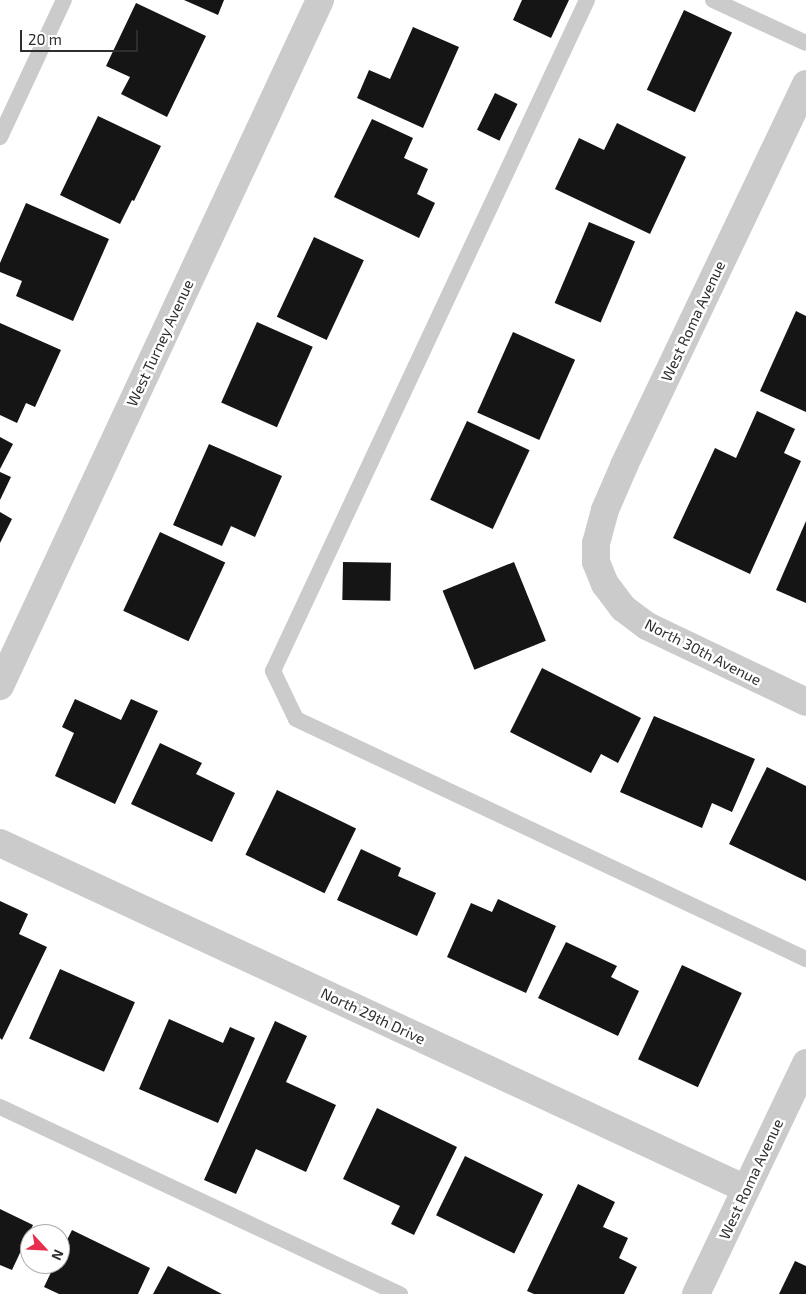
<!DOCTYPE html>
<html>
<head>
<meta charset="utf-8">
<style>
  body { margin:0 }
  #map { position:relative; width:806px; height:1294px; overflow:hidden; background:#fff; font-family:"Exo 2",sans-serif }
  div>[style] { position:absolute }
  .building>* { inset:0; background:#151515; transform-origin:0 0 }
  .service>* { height:16px; margin:-8px; padding:0 8px; transform-origin:8px; border-radius:8px; background:#cbcbcb }
  .minor>* { height:28px; margin:-14px; padding:0 14px; transform-origin:14px; border-radius:14px; background:#cbcbcb }
  span { translate:-50% -50%; white-space:nowrap; text-align:center; line-height:1.15; -webkit-text-stroke:5px #fff; paint-order:stroke }
  .street-label { font-size:15px; color:#2e2e2e }
  .north { position:absolute; left:20px; top:1224px; width:50px; height:50px; box-sizing:border-box; background:#fff; border:1px solid #ababab; border-radius:50%; rotate:115deg; font-size:14px; font-weight:700; line-height:20px; text-align:center; color:#2e2e2e }
  .north::after { content:''; display:block; margin:auto; width:18px; height:22px; background:#e82d4d; clip-path:polygon(50% 0,100% 100%,50% 72%,0 100%) }
  .scale { position:absolute; left:20px; top:30px; width:118px; height:22px; box-sizing:border-box; border:2px solid #2e2e2e; border-top:0; padding-left:6px; font-size:15px; line-height:18px; white-space:nowrap; color:#2e2e2e; -webkit-text-stroke:4px #fff; paint-order:stroke }
</style>
</head>
<body>
<div id="map">
  <div class="building">
    <div style="clip-path:polygon(184px 0,224px 0,218px 15px)"></div>
    <div style="clip-path:polygon(522px 0,569px 0,551px 38px,513px 20px)"></div>
    <div style="clip-path:polygon(136px 3px,206px 36px,167px 117px,121px 94px,130px 77px,106px 66px)"></div>
    <div style="left:684px;top:10px;width:53px;height:88px;rotate:25deg"></div>
    <div style="clip-path:polygon(413px 27px,459px 47px,423px 128px,357px 98px,369px 70px,390px 79px)"></div>
    <div style="left:495px;top:93px;width:25px;height:41px;rotate:26deg"></div>
    <div style="clip-path:polygon(98px 116px,161px 146px,134px 201px,132px 200px,120px 224px,60px 195px)"></div>
    <div style="clip-path:polygon(372px 119px,413px 138px,404px 158px,428px 169px,417px 194px,435px 203px,419px 238px,334px 197px)"></div>
    <div style="clip-path:polygon(617px 123px,686px 157px,650px 234px,555px 189px,579px 138px,604px 150px)"></div>
    <div style="clip-path:polygon(26px 203px,109px 239px,73px 321px,16px 296px,22px 281px,0 272px,0 263px)"></div>
    <div style="left:589px;top:222px;width:50px;height:88px;rotate:23deg"></div>
    <div style="left:314px;top:237px;width:55px;height:88px;rotate:25deg"></div>
    <div style="clip-path:polygon(796px 311px,806px 316px,806px 412px,760px 391px)"></div>
    <div style="left:257px;top:322px;width:61px;height:88px;rotate:24deg"></div>
    <div style="clip-path:polygon(0 323px,61px 350px,35px 407px,26px 403px,17px 423px,0 415px)"></div>
    <div style="left:513px;top:332px;width:68px;height:88px;rotate:24deg"></div>
    <div style="clip-path:polygon(757px 411px,795px 429px,784px 453px,801px 461px,750px 574px,673px 538px,715px 448px,736px 458px)"></div>
    <div style="left:467px;top:421px;width:69px;height:87px;rotate:25deg"></div>
    <div style="clip-path:polygon(0 437px,13px 444px,0 469px)"></div>
    <div style="clip-path:polygon(209px 444px,282px 476px,255px 537px,231px 526px,222px 546px,173px 525px)"></div>
    <div style="clip-path:polygon(0 472px,11px 477px,0 500px)"></div>
    <div style="clip-path:polygon(0 512px,12px 519px,0 543px)"></div>
    <div style="clip-path:polygon(806px 521px,806px 603px,776px 590px)"></div>
    <div style="left:160px;top:532px;width:72px;height:87px;rotate:25deg"></div>
    <div style="left:343px;top:562px;width:48px;height:38px;rotate:1deg"></div>
    <div style="left:514px;top:562px;width:85px;height:77px;rotate:68deg"></div>
    <div style="clip-path:polygon(542px 668px,641px 718px,618px 763px,601px 754px,591px 773px,510px 732px)"></div>
    <div style="clip-path:polygon(75px 699px,121px 720px,131px 699px,158px 711px,115px 804px,55px 776px,74px 733px,62px 727px)"></div>
    <div style="clip-path:polygon(654px 716px,755px 759px,732px 812px,712px 803px,702px 828px,620px 792px)"></div>
    <div style="clip-path:polygon(160px 743px,202px 763px,196px 774px,235px 793px,212px 842px,131px 804px)"></div>
    <div style="clip-path:polygon(767px 767px,806px 786px,806px 881px,729px 844px)"></div>
    <div style="left:277px;top:790px;width:88px;height:72px;rotate:26deg"></div>
    <div style="clip-path:polygon(361px 849px,401px 868px,398px 876px,436px 893px,417px 936px,337px 900px)"></div>
    <div style="clip-path:polygon(498px 899px,556px 926px,526px 993px,447px 957px,471px 903px,492px 912px)"></div>
    <div style="clip-path:polygon(0 901px,28px 914px,19px 934px,47px 947px,2px 1040px,0 1038px)"></div>
    <div style="clip-path:polygon(566px 942px,617px 966px,611px 977px,639px 991px,618px 1036px,538px 998px)"></div>
    <div style="left:682px;top:965px;width:66px;height:104px;rotate:25deg"></div>
    <div style="left:60px;top:969px;width:82px;height:76px;rotate:24deg"></div>
    <div style="clip-path:polygon(169px 1019px,223px 1043px,230px 1027px,255px 1038px,218px 1123px,139px 1089px)"></div>
    <div style="clip-path:polygon(275px 1021px,307px 1036px,286px 1082px,336px 1105px,306px 1172px,256px 1149px,236px 1194px,204px 1180px)"></div>
    <div style="clip-path:polygon(377px 1108px,457px 1147px,414px 1235px,391px 1224px,400px 1206px,343px 1179px)"></div>
    <div style="left:465px;top:1156px;width:87px;height:66px;rotate:26deg"></div>
    <div style="clip-path:polygon(578px 1184px,615px 1202px,603px 1227px,628px 1238px,619px 1258px,637px 1267px,624px 1294px,534px 1294px,527px 1291px)"></div>
    <div style="clip-path:polygon(0 1209px,33px 1225px,12px 1270px,0 1265px)"></div>
    <div style="clip-path:polygon(72px 1230px,150px 1268px,138px 1294px,59px 1294px,44px 1287px,55px 1264px,60px 1264px,60px 1254px)"></div>
    <div style="clip-path:polygon(795px 1261px,806px 1266px,806px 1294px,779px 1294px)"></div>
    <div style="clip-path:polygon(168px 1266px,222px 1294px,153px 1294px)"></div>
  </div>
  <div class="service">
    <div style="left:587px;top:0;width:741px;rotate:115.08deg"></div>
    <div style="left:273px;top:671px;width:53px;rotate:64.4deg"></div>
    <div style="left:296px;top:719px;width:564px;rotate:25.2deg"></div>
    <div style="left:713px;top:0;width:102px;rotate:24.8deg"></div>
    <div style="left:0;top:137px;width:151px;rotate:-65deg"></div>
    <div style="left:0;top:1107px;width:442px;rotate:25.1deg"></div>
  </div>
  <div class="minor">
    <div style="left:806px;top:84px;width:423px;rotate:115.5deg"></div>
    <div style="left:624px;top:466px;width:48px;rotate:113.4deg"></div>
    <div style="left:605px;top:510px;width:34px;rotate:105deg"></div>
    <div style="left:596px;top:543px;width:19px;rotate:90deg"></div>
    <div style="left:596px;top:562px;width:24px;rotate:68deg"></div>
    <div style="left:605px;top:584px;width:30px;rotate:53deg"></div>
    <div style="left:623px;top:608px;width:30px;rotate:37deg"></div>
    <div style="left:647px;top:626px;width:176px;rotate:25.5deg"></div>
    <div style="left:0;top:686px;width:757px;rotate:-64.99deg"></div>
    <div style="left:0;top:843px;width:822px;rotate:24.88deg"></div>
    <div style="left:696px;top:1294px;width:256px;rotate:-64.5deg"></div>
  </div>
  <div class="street-label">
    <span style="left:693px;top:321px;rotate:-65deg">West Roma Avenue</span>
    <span style="left:160px;top:343px;rotate:-65deg">West Turney Avenue</span>
    <span style="left:703px;top:652px;rotate:27deg">North 30th Avenue</span>
    <span style="left:373px;top:1016px;rotate:25deg">North 29th Drive</span>
    <span style="left:751px;top:1179px;rotate:-65deg">West Roma Avenue</span>
  </div>
  <div class="north">N</div>
  <div class="scale">20 m</div>
</div>
</body>
</html>
